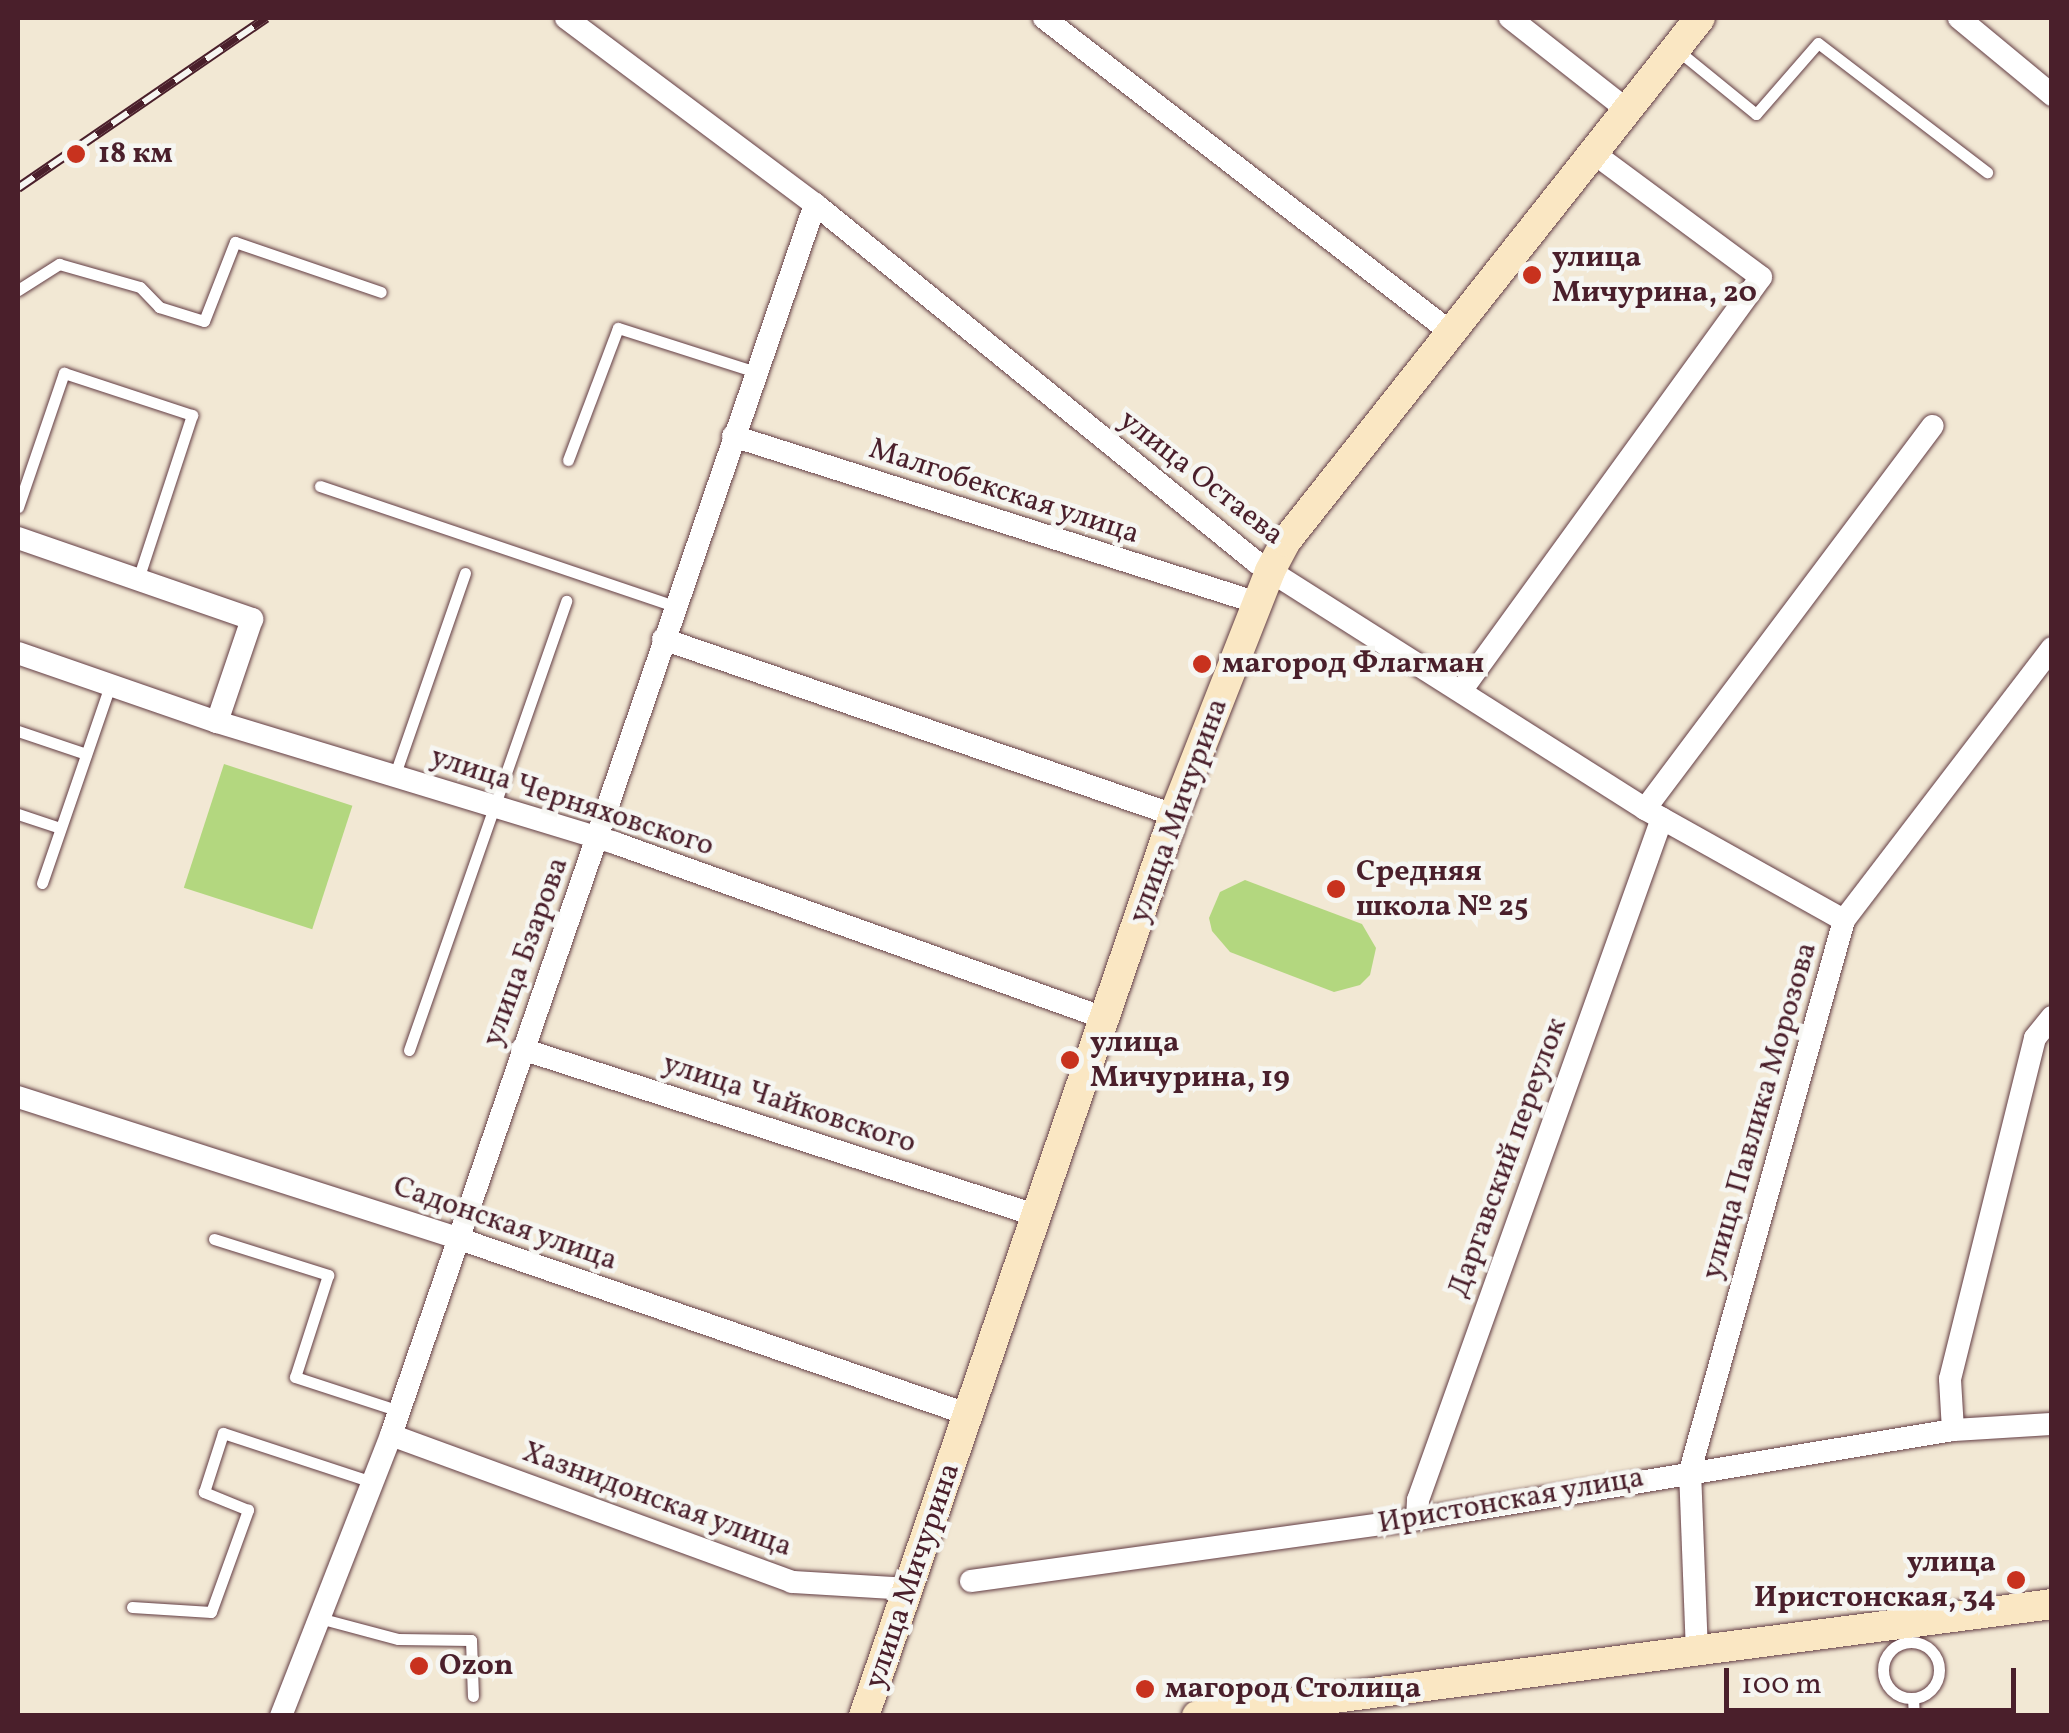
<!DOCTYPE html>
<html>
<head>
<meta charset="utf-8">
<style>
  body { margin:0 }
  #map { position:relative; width:2069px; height:1733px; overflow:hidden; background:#f2e8d4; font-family:Vollkorn,serif }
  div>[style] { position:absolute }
  .green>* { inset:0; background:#b3d77f; transform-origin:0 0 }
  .roads { filter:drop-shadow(0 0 2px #633d44) drop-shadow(0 0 2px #633d44) }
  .lane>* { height:11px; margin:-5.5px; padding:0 5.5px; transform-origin:5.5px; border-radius:5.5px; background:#fff }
  .lane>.ring { margin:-5.5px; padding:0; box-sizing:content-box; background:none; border:11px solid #fff; border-radius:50% }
  .street>* { height:22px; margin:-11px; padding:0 11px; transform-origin:11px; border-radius:11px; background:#fff }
  .secondary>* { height:30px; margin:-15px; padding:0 15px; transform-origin:15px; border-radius:15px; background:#fae7c3 }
  .rail>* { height:10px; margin-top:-5px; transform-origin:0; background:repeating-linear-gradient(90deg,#f6f6f2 0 19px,#4a1f2b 0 38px); box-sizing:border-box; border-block:2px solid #4a1f2b }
  .dots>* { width:28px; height:28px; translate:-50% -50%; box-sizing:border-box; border:5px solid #f6f6f2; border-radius:50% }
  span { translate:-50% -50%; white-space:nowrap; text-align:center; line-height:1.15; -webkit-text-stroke:9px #f6f6f2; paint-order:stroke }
  .poi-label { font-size:30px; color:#4a1f2b; font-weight:700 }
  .left { translate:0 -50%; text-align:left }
  .right { translate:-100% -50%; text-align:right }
  .street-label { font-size:30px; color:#4a1f2b }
  .frame { position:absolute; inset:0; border:20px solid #4a1f2b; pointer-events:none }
  .scale { position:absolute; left:1724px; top:1668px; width:292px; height:45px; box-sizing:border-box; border:5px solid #4a1f2b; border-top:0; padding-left:12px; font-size:30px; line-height:35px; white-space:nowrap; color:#4a1f2b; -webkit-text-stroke:8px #f6f6f2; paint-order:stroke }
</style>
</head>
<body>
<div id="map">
  <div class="green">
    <div style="left:224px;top:764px;width:135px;height:130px;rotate:18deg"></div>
    <div style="clip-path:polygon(1245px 880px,1362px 924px,1376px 948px,1370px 975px,1360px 985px,1334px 992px,1230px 952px,1212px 931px,1209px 918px,1220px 892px)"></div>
  </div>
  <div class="roads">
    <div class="lane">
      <div style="left:1676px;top:49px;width:103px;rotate:39.1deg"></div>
      <div style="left:1756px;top:114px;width:94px;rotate:-48.9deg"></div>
      <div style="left:1818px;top:43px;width:213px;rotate:37.4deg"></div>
      <div style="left:18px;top:290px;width:49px;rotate:-32.4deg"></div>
      <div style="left:59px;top:264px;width:84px;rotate:15.9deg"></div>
      <div style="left:140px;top:287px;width:28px;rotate:46deg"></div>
      <div style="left:159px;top:307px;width:47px;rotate:17.3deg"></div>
      <div style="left:204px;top:321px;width:85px;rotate:-68.6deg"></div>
      <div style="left:235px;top:242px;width:154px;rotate:18.9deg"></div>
      <div style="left:568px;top:460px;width:141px;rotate:-69.3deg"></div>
      <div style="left:618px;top:328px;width:145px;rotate:17.7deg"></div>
      <div style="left:320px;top:486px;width:374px;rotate:18.7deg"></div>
      <div style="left:18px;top:507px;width:142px;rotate:-71.1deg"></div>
      <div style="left:64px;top:373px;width:135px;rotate:18.2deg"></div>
      <div style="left:192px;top:415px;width:173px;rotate:108.2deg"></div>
      <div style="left:18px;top:731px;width:72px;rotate:18.7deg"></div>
      <div style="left:394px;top:777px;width:216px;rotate:-70.8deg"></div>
      <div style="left:18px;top:814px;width:44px;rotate:18.4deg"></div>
      <div style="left:42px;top:883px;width:209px;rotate:-71deg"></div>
      <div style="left:409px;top:1050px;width:476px;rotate:-70.7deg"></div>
      <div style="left:214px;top:1239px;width:120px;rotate:17.5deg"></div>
      <div style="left:328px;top:1275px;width:107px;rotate:107.9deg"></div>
      <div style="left:295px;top:1377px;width:109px;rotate:18.1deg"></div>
      <div style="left:132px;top:1607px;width:79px;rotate:3.6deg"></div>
      <div style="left:211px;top:1612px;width:109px;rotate:-70.1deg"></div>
      <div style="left:248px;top:1510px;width:48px;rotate:-157.8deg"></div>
      <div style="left:204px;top:1492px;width:62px;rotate:-72.1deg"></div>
      <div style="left:223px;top:1433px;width:157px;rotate:18.2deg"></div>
      <div style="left:319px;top:1618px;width:82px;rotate:14.9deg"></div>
      <div style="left:398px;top:1639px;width:73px;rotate:0.8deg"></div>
      <div style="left:471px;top:1640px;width:56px;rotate:88deg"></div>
      <div class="ring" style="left:1883px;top:1642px;width:45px;height:45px"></div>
      <div style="left:1913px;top:1698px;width:18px;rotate:87deg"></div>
    </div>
    <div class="street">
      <div style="left:566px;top:18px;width:311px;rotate:36.8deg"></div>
      <div style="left:815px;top:204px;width:568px;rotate:39.07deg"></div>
      <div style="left:1256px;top:562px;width:461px;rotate:32.4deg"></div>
      <div style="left:1645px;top:809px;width:228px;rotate:29.2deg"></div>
      <div style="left:1044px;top:18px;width:517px;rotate:37.69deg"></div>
      <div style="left:1510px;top:18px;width:152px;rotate:38.1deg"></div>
      <div style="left:1959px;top:18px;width:121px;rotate:39.6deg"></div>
      <div style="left:733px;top:436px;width:551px;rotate:17.65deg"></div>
      <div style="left:18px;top:538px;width:248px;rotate:19.1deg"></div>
      <div style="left:252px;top:619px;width:109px;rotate:108.8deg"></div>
      <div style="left:663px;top:639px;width:540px;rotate:19deg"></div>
      <div style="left:18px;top:653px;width:211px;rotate:19.1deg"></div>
      <div style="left:217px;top:722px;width:416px;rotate:16.9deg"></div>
      <div style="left:615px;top:843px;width:519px;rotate:19.69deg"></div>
      <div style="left:1461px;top:691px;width:511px;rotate:-54.07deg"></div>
      <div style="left:1761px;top:277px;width:205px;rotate:-143.5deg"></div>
      <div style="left:1645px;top:809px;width:479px;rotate:-53.1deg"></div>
      <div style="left:522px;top:1049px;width:542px;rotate:17.93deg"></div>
      <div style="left:18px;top:1097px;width:461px;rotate:17.8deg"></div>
      <div style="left:457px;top:1238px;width:543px;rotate:19.04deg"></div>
      <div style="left:1953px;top:1430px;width:51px;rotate:-93.4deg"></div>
      <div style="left:1950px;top:1379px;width:351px;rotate:-76deg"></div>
      <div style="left:2035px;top:1038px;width:27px;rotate:-51deg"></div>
      <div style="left:391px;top:1435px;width:427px;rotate:20.1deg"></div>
      <div style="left:792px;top:1582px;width:119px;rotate:3.4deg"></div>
      <div style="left:1417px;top:1519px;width:19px;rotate:-87deg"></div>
      <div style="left:1418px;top:1500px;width:724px;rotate:-70.31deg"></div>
      <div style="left:971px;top:1581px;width:450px;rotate:-7.9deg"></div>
      <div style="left:1417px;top:1519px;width:543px;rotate:-9.43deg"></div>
      <div style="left:1953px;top:1430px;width:99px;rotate:-3.5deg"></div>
      <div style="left:1697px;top:1653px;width:182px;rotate:-92.2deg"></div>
      <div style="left:1690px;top:1471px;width:572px;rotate:-74.38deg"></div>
      <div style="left:1844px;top:920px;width:342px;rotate:-52.6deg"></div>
      <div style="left:281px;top:1716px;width:302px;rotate:-68.6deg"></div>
      <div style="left:391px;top:1435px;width:1302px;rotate:-70.99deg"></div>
    </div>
    <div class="secondary">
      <div style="left:864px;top:1716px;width:953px;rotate:-71.01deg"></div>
      <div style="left:1174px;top:815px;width:262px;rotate:-68.5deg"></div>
      <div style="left:1270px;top:571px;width:34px;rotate:-62deg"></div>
      <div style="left:1286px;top:541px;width:667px;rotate:-51.64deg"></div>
      <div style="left:1197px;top:1716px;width:862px;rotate:-7.46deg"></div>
    </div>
  </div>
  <div class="rail">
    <div style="left:18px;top:188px;width:301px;rotate:-34.4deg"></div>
  </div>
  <div class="dots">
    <div style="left:76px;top:154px;background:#c8321e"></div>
    <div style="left:1532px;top:275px;background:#c8321e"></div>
    <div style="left:1202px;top:664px;background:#c8321e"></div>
    <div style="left:1336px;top:889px;background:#c8321e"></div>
    <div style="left:1070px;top:1060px;background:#c8321e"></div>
    <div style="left:2016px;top:1580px;background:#c8321e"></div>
    <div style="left:419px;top:1666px;background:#c8321e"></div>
    <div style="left:1145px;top:1689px;background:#c8321e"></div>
  </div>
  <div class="poi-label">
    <span class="left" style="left:98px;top:154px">18 км</span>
    <span class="left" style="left:1552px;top:275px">улица<br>Мичурина, 20</span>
    <span class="left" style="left:1222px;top:664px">магород Флагман</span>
    <span class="left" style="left:1356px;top:889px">Средняя<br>школа № 25</span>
    <span class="left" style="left:1090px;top:1060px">улица<br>Мичурина, 19</span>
    <span class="right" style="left:1996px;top:1580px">улица<br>Иристонская, 34</span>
    <span class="left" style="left:439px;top:1666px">Ozon</span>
    <span class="left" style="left:1165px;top:1689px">магород Столица</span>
  </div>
  <div class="street-label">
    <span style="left:1201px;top:478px;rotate:38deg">улица Остаева</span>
    <span style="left:1004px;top:492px;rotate:18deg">Малгобекская улица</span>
    <span style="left:572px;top:802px;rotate:18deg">улица Черняховского</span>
    <span style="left:1179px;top:811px;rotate:-70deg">улица Мичурина</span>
    <span style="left:526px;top:952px;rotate:-70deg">улица Бзарова</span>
    <span style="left:789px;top:1104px;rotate:18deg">улица Чайковского</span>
    <span style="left:1760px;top:1111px;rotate:-74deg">улица Павлика Морозова</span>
    <span style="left:1508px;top:1158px;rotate:-70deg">Даргавский переулок</span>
    <span style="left:505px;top:1224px;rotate:19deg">Садонская улица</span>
    <span style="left:657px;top:1500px;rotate:20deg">Хазнидонская улица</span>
    <span style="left:1511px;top:1501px;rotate:-10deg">Иристонская улица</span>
    <span style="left:913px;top:1576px;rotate:-71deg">улица Мичурина</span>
  </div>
  <div class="frame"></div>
  <div class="scale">100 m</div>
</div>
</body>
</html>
